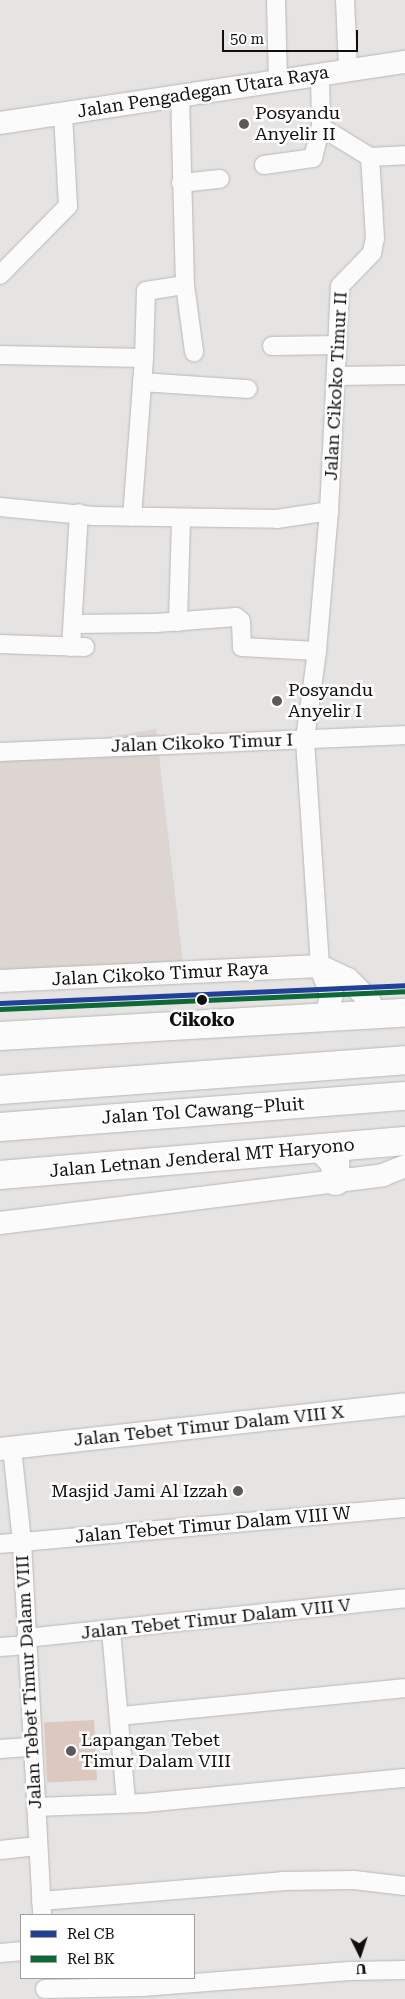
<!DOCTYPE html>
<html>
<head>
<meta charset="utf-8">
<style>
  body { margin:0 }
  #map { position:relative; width:405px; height:1999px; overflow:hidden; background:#e6e4e2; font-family:"Roboto Serif",serif }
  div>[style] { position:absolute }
  .built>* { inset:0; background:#ddd5d1 }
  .green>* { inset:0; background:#dcc8bf; transform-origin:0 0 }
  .roads { filter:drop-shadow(0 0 1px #b9b8b7) drop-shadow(0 0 1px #b9b8b7) }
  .minor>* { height:18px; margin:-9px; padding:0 9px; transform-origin:9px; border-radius:9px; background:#fbfbfb }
  .tertiary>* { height:22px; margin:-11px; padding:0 11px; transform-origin:11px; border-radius:11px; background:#fbfbfb }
  .trunk>* { height:28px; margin:-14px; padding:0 14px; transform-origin:14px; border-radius:14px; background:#fbfbfb }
  .motorway>* { height:28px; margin:-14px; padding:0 14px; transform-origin:14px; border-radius:14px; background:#fbfbfb }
  .rail-1>* { height:5px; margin:-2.5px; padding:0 2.5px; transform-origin:2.5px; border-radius:2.5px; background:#20409a }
  .rail-2>* { height:5px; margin:-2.5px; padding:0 2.5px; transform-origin:2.5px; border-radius:2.5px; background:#0e6938 }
  .dots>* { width:14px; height:14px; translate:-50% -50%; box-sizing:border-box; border:2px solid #fff; border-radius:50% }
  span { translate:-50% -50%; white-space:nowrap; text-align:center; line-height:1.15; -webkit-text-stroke:5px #fff; paint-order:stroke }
  .street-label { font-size:18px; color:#110f0e }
  .poi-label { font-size:18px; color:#110f0e }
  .left { translate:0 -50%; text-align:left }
  .right { translate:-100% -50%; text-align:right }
  .stop-label { font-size:18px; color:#110f0e; font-weight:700 }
  .legend { position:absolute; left:20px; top:1914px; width:175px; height:65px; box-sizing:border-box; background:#fff; border:1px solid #a09f9f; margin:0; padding:6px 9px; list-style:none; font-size:15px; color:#110f0e }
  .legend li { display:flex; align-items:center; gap:10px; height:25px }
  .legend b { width:25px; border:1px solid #a09f9f }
  .north { position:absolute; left:335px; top:1929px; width:50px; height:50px; -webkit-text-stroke:4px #fff; paint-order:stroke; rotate:176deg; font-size:14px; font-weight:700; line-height:20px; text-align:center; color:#110f0e }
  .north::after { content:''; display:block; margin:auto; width:18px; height:22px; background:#110f0e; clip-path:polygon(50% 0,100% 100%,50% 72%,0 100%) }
  .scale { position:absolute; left:222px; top:30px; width:136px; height:22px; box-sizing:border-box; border:2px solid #110f0e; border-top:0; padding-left:6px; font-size:15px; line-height:18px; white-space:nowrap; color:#110f0e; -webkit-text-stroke:4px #fff; paint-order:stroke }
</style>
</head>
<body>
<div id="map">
  <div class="built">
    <div style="clip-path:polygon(156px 729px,183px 964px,0 972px,0 755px)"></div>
  </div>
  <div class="green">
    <div style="left:94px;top:1720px;width:60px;height:50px;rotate:87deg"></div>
  </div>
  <div class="roads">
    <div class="minor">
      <div style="left:276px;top:0;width:81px;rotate:88.6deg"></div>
      <div style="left:345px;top:0;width:70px;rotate:87.5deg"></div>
      <div style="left:370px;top:157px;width:35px;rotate:-3deg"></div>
      <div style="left:264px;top:165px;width:49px;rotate:-8.1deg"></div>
      <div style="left:313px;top:158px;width:32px;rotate:-76deg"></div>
      <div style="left:181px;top:183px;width:39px;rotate:-6deg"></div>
      <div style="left:0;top:275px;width:97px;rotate:-45.4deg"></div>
      <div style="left:68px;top:206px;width:93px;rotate:-93.1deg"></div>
      <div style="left:185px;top:285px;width:68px;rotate:82.3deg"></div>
      <div style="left:272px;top:346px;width:65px;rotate:-0.9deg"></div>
      <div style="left:0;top:355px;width:144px;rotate:1.2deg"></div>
      <div style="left:144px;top:358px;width:159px;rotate:94.3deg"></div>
      <div style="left:144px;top:358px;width:67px;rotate:-88.3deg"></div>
      <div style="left:146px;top:291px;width:39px;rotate:-9deg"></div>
      <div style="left:185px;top:285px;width:189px;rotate:-91.5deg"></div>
      <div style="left:336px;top:376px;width:69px;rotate:-0.8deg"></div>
      <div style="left:142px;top:382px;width:106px;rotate:3.8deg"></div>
      <div style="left:0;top:507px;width:94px;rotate:5.5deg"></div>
      <div style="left:94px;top:516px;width:183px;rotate:0.9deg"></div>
      <div style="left:277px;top:519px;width:53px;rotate:-8.7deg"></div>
      <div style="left:178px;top:622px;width:104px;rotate:-88.3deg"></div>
      <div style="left:73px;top:624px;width:83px;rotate:-0.7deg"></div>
      <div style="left:156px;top:623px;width:80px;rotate:-4.3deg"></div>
      <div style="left:236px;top:617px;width:6px;rotate:39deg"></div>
      <div style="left:241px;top:621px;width:26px;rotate:88deg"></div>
      <div style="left:242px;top:647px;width:75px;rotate:3.1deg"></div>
      <div style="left:0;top:644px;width:85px;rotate:2deg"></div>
      <div style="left:71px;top:647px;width:134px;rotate:-86.6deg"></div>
      <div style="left:0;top:752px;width:405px;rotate:-2.4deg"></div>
      <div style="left:320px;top:966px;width:227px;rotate:-93.8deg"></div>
      <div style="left:305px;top:739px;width:89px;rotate:-82.2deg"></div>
      <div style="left:317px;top:651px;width:141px;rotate:-85.1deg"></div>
      <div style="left:329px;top:511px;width:225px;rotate:-87.2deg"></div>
      <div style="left:340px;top:286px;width:46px;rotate:-45.9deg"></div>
      <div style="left:372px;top:253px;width:15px;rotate:-79deg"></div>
      <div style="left:375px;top:238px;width:81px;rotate:-93.5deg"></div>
      <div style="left:370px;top:157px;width:57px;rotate:-148.5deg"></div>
      <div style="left:321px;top:127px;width:53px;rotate:-91.1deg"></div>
      <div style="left:12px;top:1448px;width:95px;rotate:83.9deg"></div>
      <div style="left:22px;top:1542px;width:374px;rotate:86.9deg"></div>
      <div style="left:0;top:1544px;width:407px;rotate:-5.1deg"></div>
      <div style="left:111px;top:1630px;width:174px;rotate:85deg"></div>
      <div style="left:26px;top:1638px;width:381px;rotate:-6deg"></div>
      <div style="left:0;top:1647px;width:26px;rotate:-4deg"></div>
      <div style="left:120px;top:1716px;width:286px;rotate:-5.6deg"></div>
      <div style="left:0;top:1749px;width:32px;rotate:-4deg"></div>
      <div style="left:36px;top:1807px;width:108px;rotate:-2.1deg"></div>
      <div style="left:144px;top:1803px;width:262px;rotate:-5.5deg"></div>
      <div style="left:0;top:1850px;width:38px;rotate:-6deg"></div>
      <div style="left:41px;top:1901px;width:242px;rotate:-4.7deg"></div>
      <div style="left:282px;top:1881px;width:72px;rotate:-0.8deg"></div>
      <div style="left:354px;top:1880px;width:51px;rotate:6.7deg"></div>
      <div style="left:0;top:1953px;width:21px;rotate:-5deg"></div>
      <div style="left:45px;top:1989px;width:97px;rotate:-1.2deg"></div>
      <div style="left:142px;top:1987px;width:208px;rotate:-4.4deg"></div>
      <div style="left:349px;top:1971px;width:56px;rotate:-1deg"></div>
    </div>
    <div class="tertiary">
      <div style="left:0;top:123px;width:410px;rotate:-8.6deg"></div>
      <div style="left:320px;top:966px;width:31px;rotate:68deg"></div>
      <div style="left:332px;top:995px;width:25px;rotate:108deg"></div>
      <div style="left:0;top:981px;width:320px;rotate:-2.7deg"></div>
      <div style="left:320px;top:966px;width:31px;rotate:25deg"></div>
      <div style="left:348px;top:979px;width:30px;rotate:45deg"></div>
      <div style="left:369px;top:1000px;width:16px;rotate:68deg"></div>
      <div style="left:0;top:1223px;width:386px;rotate:-7.1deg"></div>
      <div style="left:383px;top:1175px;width:24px;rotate:-22deg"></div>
      <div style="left:0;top:1449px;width:407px;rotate:-6.3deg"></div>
    </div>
    <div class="trunk">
      <div style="left:0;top:1036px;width:406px;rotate:-3.3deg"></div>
      <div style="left:321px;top:1148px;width:21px;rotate:47deg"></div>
      <div style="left:335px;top:1163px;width:18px;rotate:87deg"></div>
      <div style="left:0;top:1175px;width:406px;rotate:-4.8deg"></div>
    </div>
    <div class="motorway">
      <div style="left:0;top:1090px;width:406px;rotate:-4.2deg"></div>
      <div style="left:0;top:1127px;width:406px;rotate:-4.4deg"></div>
    </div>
  </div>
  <div class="rail-1">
    <div style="left:0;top:1003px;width:405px;rotate:-2.5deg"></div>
  </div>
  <div class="rail-2">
    <div style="left:0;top:1009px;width:405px;rotate:-2.5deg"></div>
  </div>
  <div class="dots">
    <div style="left:244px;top:124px;background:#5c5a58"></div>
    <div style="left:277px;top:701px;background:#5c5a58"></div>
    <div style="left:202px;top:1000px;background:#110f0e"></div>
    <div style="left:238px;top:1491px;background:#5c5a58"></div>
    <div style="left:71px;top:1751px;background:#5c5a58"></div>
  </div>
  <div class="street-label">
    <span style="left:203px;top:92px;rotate:-9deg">Jalan Pengadegan Utara Raya</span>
    <span style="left:336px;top:386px;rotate:-87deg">Jalan Cikoko Timur II</span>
    <span style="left:202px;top:743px;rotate:-2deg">Jalan Cikoko Timur I</span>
    <span style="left:160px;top:974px;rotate:-3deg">Jalan Cikoko Timur Raya</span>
    <span style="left:203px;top:1111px;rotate:-4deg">Jalan Tol Cawang–Pluit</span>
    <span style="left:202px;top:1158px;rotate:-5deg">Jalan Letnan Jenderal MT Haryono</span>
    <span style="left:209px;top:1426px;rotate:-6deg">Jalan Tebet Timur Dalam VIII X</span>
    <span style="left:213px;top:1525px;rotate:-5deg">Jalan Tebet Timur Dalam VIII W</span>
    <span style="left:216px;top:1619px;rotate:-6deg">Jalan Tebet Timur Dalam VIII V</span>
    <span style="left:29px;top:1682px;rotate:-93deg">Jalan Tebet Timur Dalam VIII</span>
  </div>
  <div class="poi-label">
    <span class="left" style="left:255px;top:124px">Posyandu<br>Anyelir II</span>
    <span class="left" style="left:288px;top:701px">Posyandu<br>Anyelir I</span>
    <span class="right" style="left:228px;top:1491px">Masjid Jami Al Izzah</span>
    <span class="left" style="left:81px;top:1751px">Lapangan Tebet<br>Timur Dalam VIII</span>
  </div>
  <div class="stop-label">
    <span style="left:202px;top:1020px">Cikoko</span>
  </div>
  <ul class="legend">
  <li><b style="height:6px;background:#20409a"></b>Rel CB</li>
  <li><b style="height:6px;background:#0e6938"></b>Rel BK</li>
  </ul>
  <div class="north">U</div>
  <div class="scale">50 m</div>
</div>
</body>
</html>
